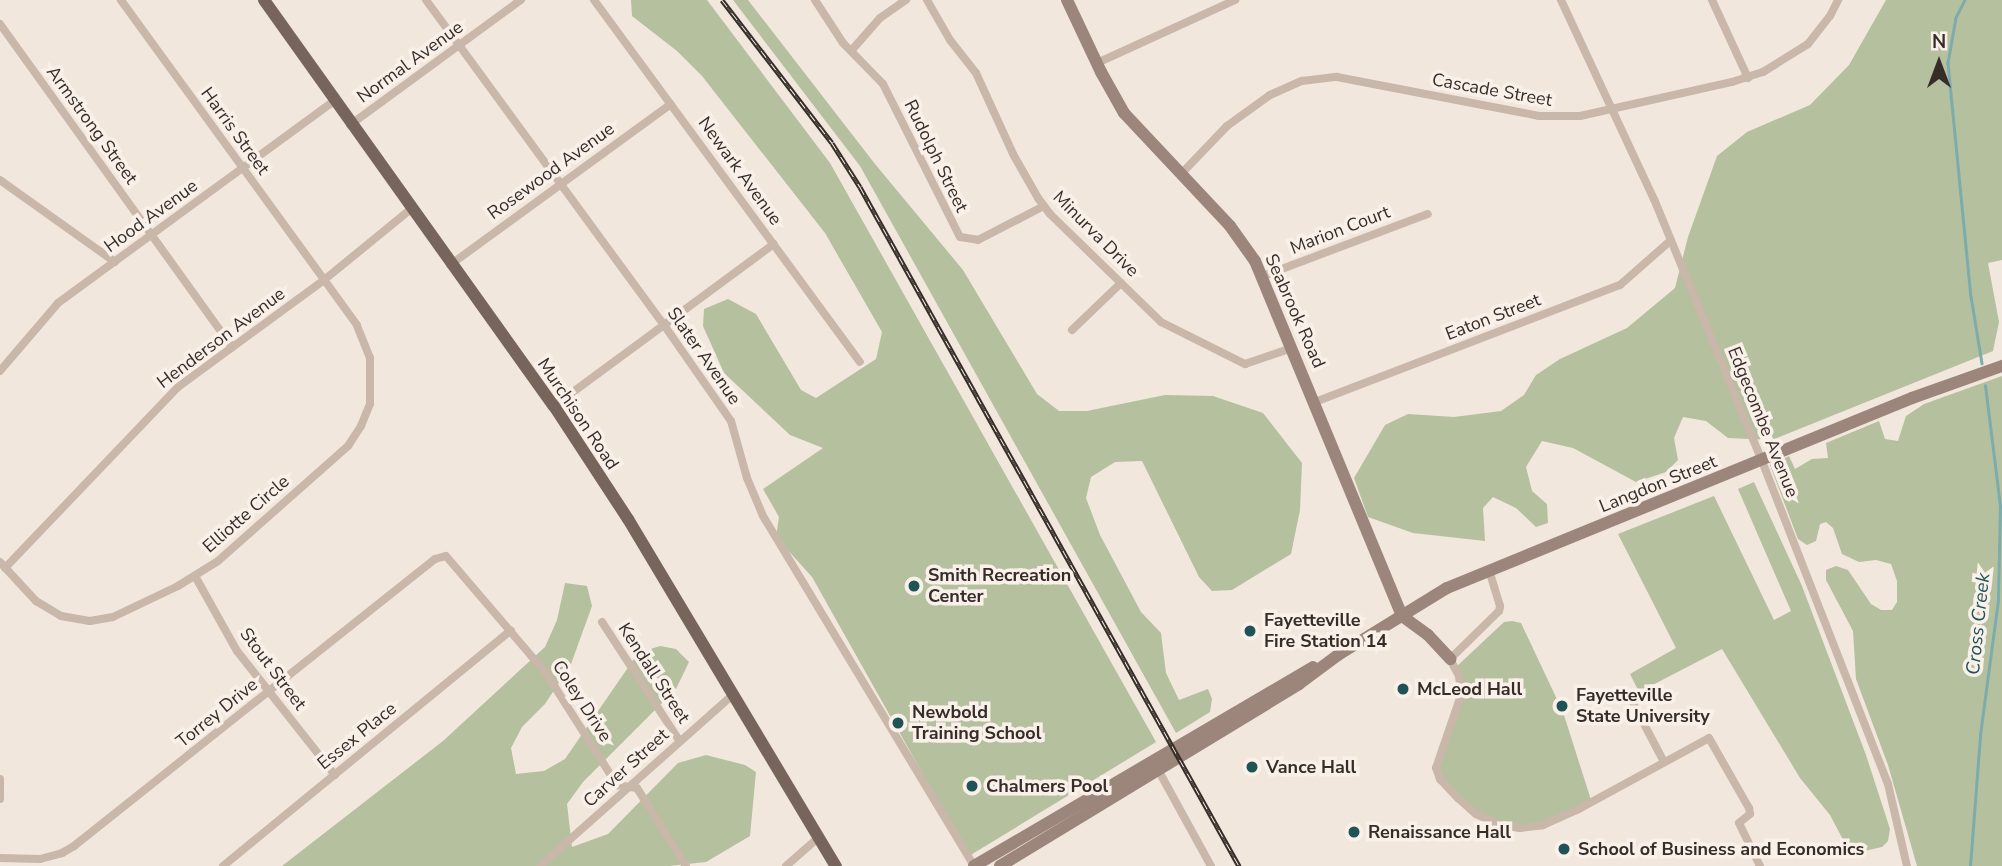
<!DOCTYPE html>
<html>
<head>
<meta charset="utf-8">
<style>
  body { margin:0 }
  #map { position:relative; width:2002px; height:866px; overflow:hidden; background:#f1e7dd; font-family:"Nunito Sans",sans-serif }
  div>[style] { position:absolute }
  .green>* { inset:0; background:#b5c09e }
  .stream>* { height:2.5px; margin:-1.25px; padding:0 1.25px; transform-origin:1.25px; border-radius:1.25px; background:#7dacad }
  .street>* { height:8px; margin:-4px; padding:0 4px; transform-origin:4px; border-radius:4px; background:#c9b7a9 }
  .secondary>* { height:12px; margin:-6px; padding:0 6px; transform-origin:6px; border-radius:6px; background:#9c867b }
  .primary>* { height:12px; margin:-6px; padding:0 6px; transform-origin:6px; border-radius:6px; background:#77645b }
  .rail>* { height:5px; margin-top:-2.5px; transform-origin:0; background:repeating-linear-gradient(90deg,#f9f1e9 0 8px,#362d29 0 16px); box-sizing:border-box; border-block:2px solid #362d29 }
  .dots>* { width:19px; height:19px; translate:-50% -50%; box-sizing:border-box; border:4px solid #f9f1e9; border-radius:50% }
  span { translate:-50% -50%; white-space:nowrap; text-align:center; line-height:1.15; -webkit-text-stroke:7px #f9f1e9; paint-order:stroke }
  .street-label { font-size:18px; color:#362d29 }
  .poi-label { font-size:18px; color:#362d29; font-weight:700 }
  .left { translate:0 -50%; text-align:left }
  .water-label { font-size:19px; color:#205356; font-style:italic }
  .north { position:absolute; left:1904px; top:28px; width:70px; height:70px; -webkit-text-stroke:5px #f9f1e9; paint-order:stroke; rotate:0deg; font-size:19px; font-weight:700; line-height:28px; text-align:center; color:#362d29 }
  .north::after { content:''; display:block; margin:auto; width:24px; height:32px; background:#362d29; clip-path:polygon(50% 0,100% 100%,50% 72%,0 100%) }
</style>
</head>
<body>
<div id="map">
  <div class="green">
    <div style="clip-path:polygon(631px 0,707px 0,830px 163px,1156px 742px,969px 856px,812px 577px,776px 537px,779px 517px,763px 489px,823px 448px,790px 435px,724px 373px,703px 326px,704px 309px,728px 299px,756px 314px,801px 390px,816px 398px,876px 359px,882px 332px,825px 233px,702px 76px,677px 51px,632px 16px)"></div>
    <div style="clip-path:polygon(733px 0,748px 0,875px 164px,963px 270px,1037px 394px,1059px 411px,1087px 411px,1165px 395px,1213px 396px,1263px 413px,1302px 463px,1300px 510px,1291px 554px,1232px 590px,1212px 591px,1199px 577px,1142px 461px,1115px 462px,1091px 477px,1086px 498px,1100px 535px,1141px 612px,1161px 633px,1166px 673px,1179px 700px,1208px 689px,1212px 699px,1210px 712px,1176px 733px,860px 166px)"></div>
    <div style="clip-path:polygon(1886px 0,2002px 0,2002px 260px,1988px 263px,1999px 322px,1993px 351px,1772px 440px,1728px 438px,1706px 421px,1683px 417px,1674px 438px,1678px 460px,1666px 472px,1636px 482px,1573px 448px,1542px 441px,1526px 467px,1532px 491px,1547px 504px,1548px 523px,1536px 527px,1516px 508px,1493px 497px,1483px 508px,1485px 541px,1413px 533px,1368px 517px,1354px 478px,1385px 425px,1408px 414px,1454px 417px,1501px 411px,1524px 395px,1536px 375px,1560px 359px,1627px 328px,1675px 288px,1688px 237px,1717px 156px,1747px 132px,1810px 105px,1849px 65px)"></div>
    <div style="clip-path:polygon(2002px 376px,2002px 866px,1917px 866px,1888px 765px,1856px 679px,1853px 631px,1826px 580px,1826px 570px,1836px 566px,1848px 570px,1871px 604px,1881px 610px,1892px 610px,1897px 602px,1897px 581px,1891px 564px,1876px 560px,1859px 562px,1842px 554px,1833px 528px,1826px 522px,1820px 524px,1816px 541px,1807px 545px,1798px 539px,1770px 465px,1789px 456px,1795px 469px,1812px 459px,1828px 458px,1826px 443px,1879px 421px,1885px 439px,1898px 441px,1906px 416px,1924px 404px)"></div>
    <div style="clip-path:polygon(1754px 482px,1802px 586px,1866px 755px,1890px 829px,1888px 841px,1882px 847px,1855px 853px,1848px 849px,1830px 815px,1800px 778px,1722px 649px,1639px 692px,1630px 674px,1676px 648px,1618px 534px,1714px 496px,1774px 620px,1791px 611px,1738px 489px)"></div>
    <div style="clip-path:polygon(565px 583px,587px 586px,592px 606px,571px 664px,545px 704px,522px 727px,511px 748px,516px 774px,544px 771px,565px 759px,638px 653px,660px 646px,676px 649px,689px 662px,676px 689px,583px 782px,567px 804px,572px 847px,608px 834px,678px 763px,706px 755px,745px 765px,756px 772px,750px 836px,706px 862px,669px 866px,282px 866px,443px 741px,545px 647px,557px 620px)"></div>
    <div style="clip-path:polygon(1512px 621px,1521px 623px,1563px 712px,1592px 803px,1543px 825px,1497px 824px,1458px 798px,1436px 768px,1461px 695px,1455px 668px,1504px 622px)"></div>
  </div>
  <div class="stream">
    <div style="left:1965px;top:0;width:20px;rotate:117deg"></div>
    <div style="left:1956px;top:18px;width:46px;rotate:100.1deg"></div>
    <div style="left:1948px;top:63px;width:234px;rotate:84.4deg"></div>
    <div style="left:1971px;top:296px;width:68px;rotate:80.7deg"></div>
    <div style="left:1970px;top:866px;width:131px;rotate:-85.6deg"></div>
    <div style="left:1980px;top:735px;width:136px;rotate:-82.4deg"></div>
    <div style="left:1998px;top:600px;width:94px;rotate:-88.8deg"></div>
    <div style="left:2000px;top:506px;width:121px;rotate:-97.1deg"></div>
  </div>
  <div class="street">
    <div style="left:426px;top:0;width:403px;rotate:53.8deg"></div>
    <div style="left:664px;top:325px;width:117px;rotate:55.1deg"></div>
    <div style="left:731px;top:421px;width:59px;rotate:74.3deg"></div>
    <div style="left:747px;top:478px;width:41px;rotate:67.2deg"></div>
    <div style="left:763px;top:516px;width:409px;rotate:58.9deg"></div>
    <div style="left:594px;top:0;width:449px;rotate:53.7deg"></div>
    <div style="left:815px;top:0;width:51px;rotate:56.9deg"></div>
    <div style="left:843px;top:43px;width:57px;rotate:45.7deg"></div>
    <div style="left:883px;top:84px;width:171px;rotate:63.3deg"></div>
    <div style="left:960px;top:237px;width:18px;rotate:9deg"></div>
    <div style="left:978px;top:240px;width:74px;rotate:-27.3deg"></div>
    <div style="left:927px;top:0;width:46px;rotate:60.1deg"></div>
    <div style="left:950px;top:40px;width:42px;rotate:51.8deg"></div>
    <div style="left:976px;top:73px;width:89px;rotate:65.4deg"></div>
    <div style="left:1013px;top:154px;width:51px;rotate:60.4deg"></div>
    <div style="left:1038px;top:198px;width:20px;rotate:53deg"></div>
    <div style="left:1050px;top:214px;width:155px;rotate:44.2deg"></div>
    <div style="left:1161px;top:322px;width:94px;rotate:26.6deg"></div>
    <div style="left:1245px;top:364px;width:50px;rotate:-18.8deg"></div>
    <div style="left:1561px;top:0;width:220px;rotate:65deg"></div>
    <div style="left:1654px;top:199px;width:283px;rotate:67.6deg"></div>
    <div style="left:1762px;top:461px;width:347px;rotate:68.7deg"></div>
    <div style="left:1888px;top:784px;width:84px;rotate:77deg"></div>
    <div style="left:1712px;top:0;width:86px;rotate:65.2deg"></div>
    <div style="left:0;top:24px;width:398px;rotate:54.3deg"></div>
    <div style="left:851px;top:51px;width:44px;rotate:-48.7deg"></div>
    <div style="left:880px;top:18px;width:32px;rotate:-35deg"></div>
    <div style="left:1097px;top:63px;width:152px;rotate:-24.5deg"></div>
    <div style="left:350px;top:125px;width:212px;rotate:-36.2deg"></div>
    <div style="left:1181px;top:174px;width:66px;rotate:-46.2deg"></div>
    <div style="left:1227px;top:126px;width:53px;rotate:-35.8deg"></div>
    <div style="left:1270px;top:95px;width:35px;rotate:-24deg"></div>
    <div style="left:1302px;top:81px;width:35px;rotate:-7deg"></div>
    <div style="left:1337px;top:77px;width:206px;rotate:10.9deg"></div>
    <div style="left:1539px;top:116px;width:41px"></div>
    <div style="left:1580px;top:116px;width:156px;rotate:-12.6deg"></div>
    <div style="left:1732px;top:82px;width:33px;rotate:-18deg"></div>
    <div style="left:1763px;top:72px;width:53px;rotate:-31.9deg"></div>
    <div style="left:1808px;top:44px;width:36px;rotate:-52deg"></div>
    <div style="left:1830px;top:16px;width:18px;rotate:-63deg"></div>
    <div style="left:0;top:180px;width:141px;rotate:35.5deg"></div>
    <div style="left:450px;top:265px;width:273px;rotate:-36.1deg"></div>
    <div style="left:1263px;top:276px;width:176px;rotate:-20.6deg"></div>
    <div style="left:1072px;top:330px;width:68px;rotate:-43.8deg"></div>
    <div style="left:0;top:371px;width:89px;rotate:-49.5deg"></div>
    <div style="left:58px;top:303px;width:342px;rotate:-36.2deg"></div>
    <div style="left:1315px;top:402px;width:327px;rotate:-21deg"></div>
    <div style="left:1620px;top:285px;width:67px;rotate:-41.3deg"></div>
    <div style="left:554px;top:406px;width:273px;rotate:-36.4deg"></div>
    <div style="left:0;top:562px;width:53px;rotate:47.3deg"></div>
    <div style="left:36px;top:601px;width:29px;rotate:31deg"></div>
    <div style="left:61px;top:616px;width:29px;rotate:10deg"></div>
    <div style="left:90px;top:621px;width:23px;rotate:-10deg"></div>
    <div style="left:113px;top:617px;width:72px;rotate:-25.5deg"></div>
    <div style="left:178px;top:586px;width:47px;rotate:-32deg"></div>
    <div style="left:218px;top:561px;width:174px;rotate:-41.5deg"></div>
    <div style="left:348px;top:446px;width:24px;rotate:-57deg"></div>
    <div style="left:361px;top:426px;width:24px;rotate:-68deg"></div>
    <div style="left:370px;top:404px;width:46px;rotate:-90deg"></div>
    <div style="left:370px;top:358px;width:35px;rotate:-112deg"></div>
    <div style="left:357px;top:325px;width:402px;rotate:-126deg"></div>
    <div style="left:5px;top:568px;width:250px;rotate:-46.3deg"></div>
    <div style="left:178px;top:387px;width:181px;rotate:-36.2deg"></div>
    <div style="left:324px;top:280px;width:112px;rotate:-39.2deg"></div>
    <div style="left:1489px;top:570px;width:38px;rotate:73deg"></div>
    <div style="left:1500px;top:606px;width:5px;rotate:101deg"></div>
    <div style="left:1499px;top:611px;width:69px;rotate:135.6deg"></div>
    <div style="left:1450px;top:659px;width:19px;rotate:62deg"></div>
    <div style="left:1459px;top:676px;width:19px;rotate:84deg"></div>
    <div style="left:1461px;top:695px;width:77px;rotate:108.9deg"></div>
    <div style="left:1436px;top:768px;width:12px;rotate:70deg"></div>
    <div style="left:1440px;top:779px;width:26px;rotate:47deg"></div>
    <div style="left:1458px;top:798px;width:24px;rotate:42deg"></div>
    <div style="left:1476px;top:814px;width:23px;rotate:25deg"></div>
    <div style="left:1497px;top:824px;width:23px;rotate:10deg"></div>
    <div style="left:1520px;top:828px;width:23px;rotate:-7deg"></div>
    <div style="left:1543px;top:825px;width:37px;rotate:-24deg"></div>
    <div style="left:1577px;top:810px;width:150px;rotate:-28.6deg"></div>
    <div style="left:1709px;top:738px;width:81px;rotate:60.3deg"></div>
    <div style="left:1749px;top:808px;width:6px;rotate:81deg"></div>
    <div style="left:1750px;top:814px;width:14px;rotate:141deg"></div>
    <div style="left:1739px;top:823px;width:48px;rotate:64deg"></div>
    <div style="left:195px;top:576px;width:86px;rotate:60.8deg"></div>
    <div style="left:237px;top:651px;width:158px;rotate:51.7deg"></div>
    <div style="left:602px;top:622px;width:141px;rotate:56.9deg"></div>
    <div style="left:1634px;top:705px;width:64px;rotate:62.2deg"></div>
    <div style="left:1156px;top:766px;width:114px;rotate:61.2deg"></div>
    <div style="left:0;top:779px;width:20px;rotate:90deg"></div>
    <div style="left:0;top:858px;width:40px;rotate:1.4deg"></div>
    <div style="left:40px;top:859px;width:23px;rotate:-15deg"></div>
    <div style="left:62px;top:853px;width:14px;rotate:-30deg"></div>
    <div style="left:74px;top:846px;width:461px;rotate:-38.5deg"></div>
    <div style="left:435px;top:559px;width:11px;rotate:-15deg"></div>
    <div style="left:446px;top:556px;width:154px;rotate:49.5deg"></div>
    <div style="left:546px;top:673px;width:133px;rotate:57.6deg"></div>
    <div style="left:617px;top:785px;width:20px;rotate:9deg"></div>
    <div style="left:637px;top:788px;width:92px;rotate:57.9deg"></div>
    <div style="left:223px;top:866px;width:372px;rotate:-39.3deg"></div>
    <div style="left:540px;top:866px;width:259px;rotate:-41.6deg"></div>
    <div style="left:786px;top:866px;width:44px;rotate:-41.3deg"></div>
  </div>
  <div class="secondary">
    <div style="left:1067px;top:0;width:80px;rotate:64.7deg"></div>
    <div style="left:1101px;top:72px;width:47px;rotate:60.7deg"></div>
    <div style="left:1124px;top:113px;width:155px;rotate:46.8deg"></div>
    <div style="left:1230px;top:226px;width:43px;rotate:54.5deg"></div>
    <div style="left:1255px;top:261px;width:384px;rotate:67.5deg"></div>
    <div style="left:1402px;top:616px;width:32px;rotate:36deg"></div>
    <div style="left:1428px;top:635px;width:33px;rotate:47deg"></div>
    <div style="left:974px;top:866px;width:393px;rotate:-30.4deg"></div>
    <div style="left:1000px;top:866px;width:350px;rotate:-31.3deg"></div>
    <div style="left:1299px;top:684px;width:49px;rotate:-36.6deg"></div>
    <div style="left:1338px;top:655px;width:128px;rotate:-31.6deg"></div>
    <div style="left:1447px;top:588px;width:502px;rotate:-22.23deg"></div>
    <div style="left:1912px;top:398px;width:96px;rotate:-19.6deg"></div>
  </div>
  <div class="primary">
    <div style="left:264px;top:0;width:499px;rotate:54.5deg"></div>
    <div style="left:554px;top:406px;width:135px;rotate:56.8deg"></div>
    <div style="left:628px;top:519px;width:405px;rotate:59.1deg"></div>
  </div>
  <div class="rail">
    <div style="left:722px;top:0;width:180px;rotate:52.4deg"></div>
    <div style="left:832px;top:143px;width:52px;rotate:57.5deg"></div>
    <div style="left:860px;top:187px;width:778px;rotate:60.83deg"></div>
  </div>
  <div class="dots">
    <div style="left:914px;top:586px;background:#205356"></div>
    <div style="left:1250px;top:631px;background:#205356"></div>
    <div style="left:1403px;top:689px;background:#205356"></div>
    <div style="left:1562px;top:706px;background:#205356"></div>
    <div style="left:898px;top:723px;background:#205356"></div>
    <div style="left:1252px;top:767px;background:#205356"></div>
    <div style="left:972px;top:786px;background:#205356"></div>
    <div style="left:1354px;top:832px;background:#205356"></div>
    <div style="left:1564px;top:849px;background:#205356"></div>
  </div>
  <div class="street-label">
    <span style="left:410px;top:62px;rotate:-36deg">Normal Avenue</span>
    <span style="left:1492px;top:90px;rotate:10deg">Cascade Street</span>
    <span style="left:92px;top:125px;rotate:54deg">Armstrong Street</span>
    <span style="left:235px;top:131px;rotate:54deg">Harris Street</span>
    <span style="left:936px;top:156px;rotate:64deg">Rudolph Street</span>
    <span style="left:551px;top:171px;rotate:-36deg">Rosewood Avenue</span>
    <span style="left:740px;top:171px;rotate:54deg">Newark Avenue</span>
    <span style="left:151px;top:216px;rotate:-36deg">Hood Avenue</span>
    <span style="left:1340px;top:230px;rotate:-21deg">Marion Court</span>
    <span style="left:1096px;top:234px;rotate:45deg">Minurva Drive</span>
    <span style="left:1295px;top:311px;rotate:66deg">Seabrook Road</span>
    <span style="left:1493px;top:317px;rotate:-21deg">Eaton Street</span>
    <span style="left:221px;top:338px;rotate:-37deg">Henderson Avenue</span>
    <span style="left:704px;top:356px;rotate:55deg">Slater Avenue</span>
    <span style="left:578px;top:414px;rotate:56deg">Murchison Road</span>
    <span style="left:1763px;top:422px;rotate:68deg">Edgecombe Avenue</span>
    <span style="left:1658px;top:484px;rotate:-22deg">Langdon Street</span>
    <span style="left:246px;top:514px;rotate:-41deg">Elliotte Circle</span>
    <span style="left:273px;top:669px;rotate:53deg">Stout Street</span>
    <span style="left:654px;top:673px;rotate:57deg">Kendall Street</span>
    <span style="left:582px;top:701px;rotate:57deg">Coley Drive</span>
    <span style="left:217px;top:713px;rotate:-39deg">Torrey Drive</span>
    <span style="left:357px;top:736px;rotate:-39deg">Essex Place</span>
    <span style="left:626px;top:768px;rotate:-42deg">Carver Street</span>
  </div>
  <div class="poi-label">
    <span class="left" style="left:928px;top:586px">Smith Recreation<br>Center</span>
    <span class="left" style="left:1264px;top:631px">Fayetteville<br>Fire Station 14</span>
    <span class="left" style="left:1417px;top:689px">McLeod Hall</span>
    <span class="left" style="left:1576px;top:706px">Fayetteville<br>State University</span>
    <span class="left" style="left:912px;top:723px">Newbold<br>Training School</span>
    <span class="left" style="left:1266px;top:767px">Vance Hall</span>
    <span class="left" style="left:986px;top:786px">Chalmers Pool</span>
    <span class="left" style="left:1368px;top:832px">Renaissance Hall</span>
    <span class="left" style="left:1578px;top:849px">School of Business and Economics</span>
  </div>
  <div class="water-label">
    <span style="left:1979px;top:624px;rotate:-84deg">Cross Creek</span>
  </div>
  <div class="north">N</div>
</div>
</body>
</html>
